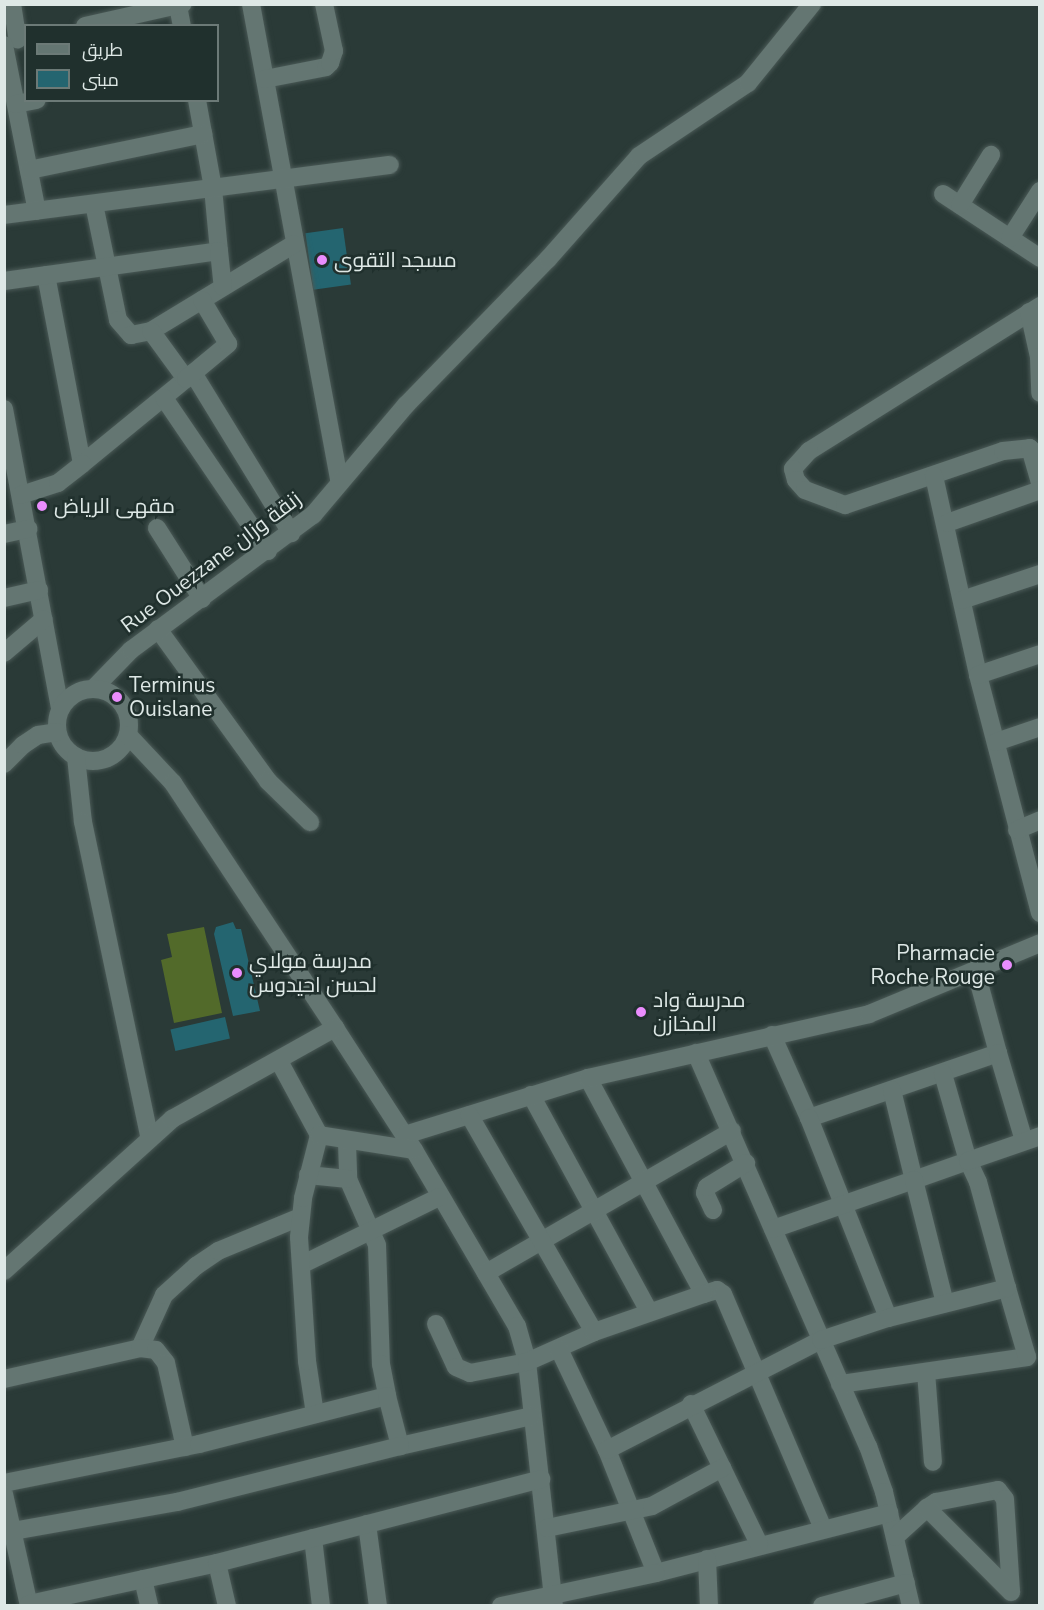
<!DOCTYPE html>
<html>
<head>
<meta charset="utf-8">
<style>
  body { margin:0 }
  #map { position:relative; width:1044px; height:1610px; overflow:hidden; background:#2a3a37; font-family:"Nunito Sans",Cairo,sans-serif }
  div>[style] { position:absolute }
  .green>* { inset:0; background:#526a2a }
  .building>* { inset:0; background:#246570; transform-origin:0 0 }
  .roads { filter:drop-shadow(0 0 2px #4a5956) drop-shadow(0 0 2px #4a5956) }
  .minor>* { height:18px; margin:-9px; padding:0 9px; transform-origin:9px; border-radius:9px; background:#647672 }
  .minor>.ring { margin:-9px; padding:0; box-sizing:content-box; background:none; border:18px solid #647672; border-radius:50% }
  .dots>* { width:16px; height:16px; translate:-50% -50%; box-sizing:border-box; border:3px solid #20302d; border-radius:50% }
  span { translate:-50% -50%; white-space:nowrap; text-align:center; line-height:1.15; -webkit-text-stroke:5px #20302d; paint-order:stroke }
  .poi-label { font-size:21px; color:#dee8e6 }
  .left { translate:0 -50%; text-align:left }
  .right { translate:-100% -50%; text-align:right }
  .street-label { font-size:21px; color:#dee8e6 }
  .frame { position:absolute; inset:0; border:6px solid #dee8e6; pointer-events:none }
  .legend { position:absolute; left:24px; top:24px; width:195px; height:78px; box-sizing:border-box; background:#20302d; border:2px solid #6c7a77; margin:0; padding:8px 10px; list-style:none; font-size:18px; color:#dee8e6 }
  .legend li { display:flex; align-items:center; gap:12px; height:30px }
  .legend b { width:30px; border:2px solid #6c7a77 }
</style>
</head>
<body>
<div id="map">
  <div class="green">
    <div style="clip-path:polygon(204px 927px,222px 1013px,174px 1023px,161px 960px,172px 957px,167px 934px)"></div>
  </div>
  <div class="building">
    <div style="left:343px;top:228px;width:57px;height:38px;rotate:82deg"></div>
    <div style="clip-path:polygon(233px 922px,236px 929px,241px 929px,260px 1011px,233px 1016px,214px 934px,216px 927px)"></div>
    <div style="left:225px;top:1017px;width:22px;height:56px;rotate:77deg"></div>
  </div>
  <div class="roads">
    <div class="minor">
      <div style="left:12px;top:4px;width:36px;rotate:81deg"></div>
      <div style="left:251px;top:4px;width:487px;rotate:79.5deg"></div>
      <div style="left:178px;top:6px;width:20px;rotate:79deg"></div>
      <div style="left:85px;top:26px;width:100px;rotate:-12.7deg"></div>
      <div style="left:4px;top:45px;width:169px;rotate:78.8deg"></div>
      <div style="left:265px;top:79px;width:62px;rotate:-11.1deg"></div>
      <div style="left:326px;top:67px;width:6px;rotate:-45deg"></div>
      <div style="left:330px;top:63px;width:13px;rotate:-72deg"></div>
      <div style="left:334px;top:51px;width:48px;rotate:-102deg"></div>
      <div style="left:197px;top:100px;width:89px;rotate:79.7deg"></div>
      <div style="left:213px;top:188px;width:63px;rotate:84.6deg"></div>
      <div style="left:16px;top:104px;width:21px;rotate:-11deg"></div>
      <div style="left:29px;top:170px;width:178px;rotate:-11.7deg"></div>
      <div style="left:943px;top:194px;width:116px;rotate:33.4deg"></div>
      <div style="left:94px;top:204px;width:118px;rotate:78.3deg"></div>
      <div style="left:118px;top:320px;width:20px;rotate:49deg"></div>
      <div style="left:131px;top:335px;width:20px;rotate:-11deg"></div>
      <div style="left:151px;top:331px;width:167px;rotate:-31.3deg"></div>
      <div style="left:960px;top:205px;width:59px;rotate:-58.2deg"></div>
      <div style="left:4px;top:215px;width:389px;rotate:-7.4deg"></div>
      <div style="left:1010px;top:238px;width:56px;rotate:-57.4deg"></div>
      <div style="left:46px;top:275px;width:192px;rotate:79.2deg"></div>
      <div style="left:82px;top:464px;width:134px;rotate:-39.3deg"></div>
      <div style="left:186px;top:379px;width:59px;rotate:-126.1deg"></div>
      <div style="left:4px;top:281px;width:217px;rotate:-7.9deg"></div>
      <div style="left:219px;top:251px;width:36px;rotate:84deg"></div>
      <div style="left:1040px;top:306px;width:273px;rotate:147.9deg"></div>
      <div style="left:809px;top:451px;width:24px;rotate:132deg"></div>
      <div style="left:793px;top:469px;width:11px;rotate:75deg"></div>
      <div style="left:796px;top:480px;width:13px;rotate:48deg"></div>
      <div style="left:805px;top:490px;width:43px;rotate:20.6deg"></div>
      <div style="left:845px;top:505px;width:167px;rotate:-18.9deg"></div>
      <div style="left:1003px;top:451px;width:27px;rotate:-6deg"></div>
      <div style="left:1030px;top:448px;width:36px;rotate:74deg"></div>
      <div style="left:1029px;top:312px;width:46px;rotate:77.5deg"></div>
      <div style="left:1039px;top:357px;width:36px;rotate:88deg"></div>
      <div style="left:193px;top:373px;width:188px;rotate:58.5deg"></div>
      <div style="left:186px;top:379px;width:55px;rotate:-39.8deg"></div>
      <div style="left:228px;top:344px;width:51px;rotate:-120.6deg"></div>
      <div style="left:164px;top:398px;width:185px;rotate:55.8deg"></div>
      <div style="left:4px;top:409px;width:303px;rotate:79.4deg"></div>
      <div style="left:934px;top:476px;width:204px;rotate:77.5deg"></div>
      <div style="left:978px;top:675px;width:246px;rotate:75.4deg"></div>
      <div style="left:21px;top:495px;width:39px;rotate:-18deg"></div>
      <div style="left:58px;top:483px;width:31px;rotate:-38deg"></div>
      <div style="left:947px;top:523px;width:99px;rotate:-19.5deg"></div>
      <div style="left:157px;top:528px;width:84px;rotate:57.6deg"></div>
      <div style="left:4px;top:534px;width:25px;rotate:-12deg"></div>
      <div style="left:4px;top:598px;width:36px;rotate:-13deg"></div>
      <div style="left:962px;top:600px;width:82px;rotate:-18.4deg"></div>
      <div style="left:158px;top:629px;width:188px;rotate:54.1deg"></div>
      <div style="left:268px;top:781px;width:59px;rotate:44.3deg"></div>
      <div style="left:4px;top:653px;width:52px;rotate:-40.4deg"></div>
      <div style="left:978px;top:675px;width:65px;rotate:-18.7deg"></div>
      <div style="left:94px;top:688px;width:53px;rotate:-45.8deg"></div>
      <div style="left:131px;top:650px;width:227px;rotate:-36.6deg"></div>
      <div style="left:313px;top:515px;width:144px;rotate:-49.8deg"></div>
      <div style="left:406px;top:405px;width:204px;rotate:-45.8deg"></div>
      <div style="left:548px;top:259px;width:137px;rotate:-48.5deg"></div>
      <div style="left:639px;top:156px;width:131px;rotate:-33.8deg"></div>
      <div style="left:748px;top:83px;width:102px;rotate:-51deg"></div>
      <div class="ring" style="left:57px;top:689px;width:54px;height:54px"></div>
      <div style="left:128px;top:735px;width:66px;rotate:46.8deg"></div>
      <div style="left:173px;top:783px;width:294px;rotate:56.5deg"></div>
      <div style="left:335px;top:1028px;width:145px;rotate:57.1deg"></div>
      <div style="left:414px;top:1150px;width:204px;rotate:59.7deg"></div>
      <div style="left:517px;top:1326px;width:37px;rotate:74deg"></div>
      <div style="left:527px;top:1362px;width:245px;rotate:83.7deg"></div>
      <div style="left:996px;top:742px;width:46px;rotate:-18.8deg"></div>
      <div style="left:76px;top:757px;width:65px;rotate:83.9deg"></div>
      <div style="left:83px;top:822px;width:321px;rotate:78.1deg"></div>
      <div style="left:4px;top:764px;width:27px;rotate:-45deg"></div>
      <div style="left:23px;top:745px;width:18px;rotate:-34deg"></div>
      <div style="left:38px;top:735px;width:19px;rotate:-9deg"></div>
      <div style="left:1017px;top:830px;width:25px;rotate:-23deg"></div>
      <div style="left:772px;top:1035px;width:91px;rotate:66deg"></div>
      <div style="left:809px;top:1118px;width:200px;rotate:-19deg"></div>
      <div style="left:998px;top:1053px;width:84px;rotate:-105.2deg"></div>
      <div style="left:696px;top:1053px;width:429px;rotate:66.4deg"></div>
      <div style="left:868px;top:1446px;width:49px;rotate:70.8deg"></div>
      <div style="left:884px;top:1492px;width:117px;rotate:76.7deg"></div>
      <div style="left:998px;top:1053px;width:92px;rotate:73.5deg"></div>
      <div style="left:279px;top:1061px;width:84px;rotate:61.6deg"></div>
      <div style="left:588px;top:1078px;width:245px;rotate:61.8deg"></div>
      <div style="left:704px;top:1294px;width:14px;rotate:-17deg"></div>
      <div style="left:717px;top:1290px;width:7px;rotate:34deg"></div>
      <div style="left:723px;top:1294px;width:254px;rotate:66.9deg"></div>
      <div style="left:892px;top:1090px;width:93px;rotate:76.3deg"></div>
      <div style="left:914px;top:1180px;width:57px;rotate:-19.4deg"></div>
      <div style="left:968px;top:1161px;width:91px;rotate:-106deg"></div>
      <div style="left:531px;top:1095px;width:246px;rotate:61.4deg"></div>
      <div style="left:809px;top:1118px;width:215px;rotate:68.4deg"></div>
      <div style="left:405px;top:1135px;width:192px;rotate:-17.3deg"></div>
      <div style="left:588px;top:1078px;width:288px;rotate:-12.8deg"></div>
      <div style="left:869px;top:1014px;width:185px;rotate:-22.5deg"></div>
      <div style="left:347px;top:1143px;width:36px;rotate:88deg"></div>
      <div style="left:348px;top:1179px;width:72px;rotate:66.3deg"></div>
      <div style="left:377px;top:1245px;width:119px;rotate:88.1deg"></div>
      <div style="left:381px;top:1364px;width:33px;rotate:79deg"></div>
      <div style="left:308px;top:1175px;width:40px;rotate:5.7deg"></div>
      <div style="left:713px;top:1210px;width:19px;rotate:-115deg"></div>
      <div style="left:705px;top:1193px;width:6px;rotate:-72deg"></div>
      <div style="left:707px;top:1187px;width:46px;rotate:-31.6deg"></div>
      <div style="left:773px;top:1229px;width:149px;rotate:-19.2deg"></div>
      <div style="left:914px;top:1180px;width:127px;rotate:75.9deg"></div>
      <div style="left:301px;top:1265px;width:154px;rotate:-26.2deg"></div>
      <div style="left:4px;top:1271px;width:227px;rotate:-42.1deg"></div>
      <div style="left:172px;top:1119px;width:187px;rotate:-29.2deg"></div>
      <div style="left:486px;top:1273px;width:284px;rotate:-30deg"></div>
      <div style="left:436px;top:1324px;width:47px;rotate:65.1deg"></div>
      <div style="left:456px;top:1367px;width:15px;rotate:23deg"></div>
      <div style="left:470px;top:1373px;width:58px;rotate:-10.9deg"></div>
      <div style="left:527px;top:1362px;width:73px;rotate:-24.1deg"></div>
      <div style="left:594px;top:1332px;width:250px;rotate:-119.9deg"></div>
      <div style="left:594px;top:1332px;width:116px;rotate:-19.1deg"></div>
      <div style="left:140px;top:1348px;width:58px;rotate:-65.6deg"></div>
      <div style="left:164px;top:1295px;width:43px;rotate:-42.2deg"></div>
      <div style="left:196px;top:1266px;width:27px;rotate:-34deg"></div>
      <div style="left:218px;top:1251px;width:89px;rotate:-22.5deg"></div>
      <div style="left:559px;top:1349px;width:112px;rotate:64.6deg"></div>
      <div style="left:607px;top:1450px;width:132px;rotate:68.3deg"></div>
      <div style="left:656px;top:1573px;width:241px;rotate:-14.4deg"></div>
      <div style="left:926px;top:1372px;width:90px;rotate:85.6deg"></div>
      <div style="left:4px;top:1379px;width:139px;rotate:-12.8deg"></div>
      <div style="left:140px;top:1348px;width:16px;rotate:7deg"></div>
      <div style="left:156px;top:1350px;width:16px;rotate:52deg"></div>
      <div style="left:166px;top:1363px;width:86px;rotate:77.3deg"></div>
      <div style="left:840px;top:1384px;width:189px;rotate:-8.2deg"></div>
      <div style="left:1027px;top:1357px;width:72px;rotate:-106.2deg"></div>
      <div style="left:691px;top:1404px;width:156px;rotate:64.1deg"></div>
      <div style="left:315px;top:1414px;width:54px;rotate:-98.6deg"></div>
      <div style="left:307px;top:1361px;width:124px;rotate:-93.7deg"></div>
      <div style="left:299px;top:1237px;width:39px;rotate:-84deg"></div>
      <div style="left:303px;top:1198px;width:65px;rotate:-75.7deg"></div>
      <div style="left:319px;top:1135px;width:96px;rotate:9deg"></div>
      <div style="left:400px;top:1446px;width:135px;rotate:-12.8deg"></div>
      <div style="left:607px;top:1450px;width:241px;rotate:-27.2deg"></div>
      <div style="left:821px;top:1340px;width:71px;rotate:-18.2deg"></div>
      <div style="left:888px;top:1318px;width:123px;rotate:-14.1deg"></div>
      <div style="left:1007px;top:1288px;width:110px;rotate:-105.3deg"></div>
      <div style="left:978px;top:1182px;width:23px;rotate:-115deg"></div>
      <div style="left:968px;top:1161px;width:76px;rotate:-19.1deg"></div>
      <div style="left:4px;top:1483px;width:199px;rotate:-11.3deg"></div>
      <div style="left:199px;top:1444px;width:194px;rotate:-14.3deg"></div>
      <div style="left:387px;top:1396px;width:52px;rotate:75.4deg"></div>
      <div style="left:400px;top:1446px;width:230px;rotate:165.9deg"></div>
      <div style="left:177px;top:1502px;width:167px;rotate:170deg"></div>
      <div style="left:4px;top:1494px;width:115px;rotate:77.4deg"></div>
      <div style="left:367px;top:1524px;width:83px;rotate:82.4deg"></div>
      <div style="left:547px;top:1528px;width:107px;rotate:-11.8deg"></div>
      <div style="left:652px;top:1506px;width:80px;rotate:-28.5deg"></div>
      <div style="left:895px;top:1537px;width:43px;rotate:-42.2deg"></div>
      <div style="left:927px;top:1508px;width:11px;rotate:-34deg"></div>
      <div style="left:936px;top:1502px;width:63px;rotate:-11deg"></div>
      <div style="left:998px;top:1490px;width:11px;rotate:52deg"></div>
      <div style="left:1005px;top:1499px;width:93px;rotate:86.3deg"></div>
      <div style="left:1011px;top:1592px;width:119px;rotate:-135deg"></div>
      <div style="left:313px;top:1538px;width:68px;rotate:83.3deg"></div>
      <div style="left:707px;top:1559px;width:47px;rotate:87.6deg"></div>
      <div style="left:217px;top:1563px;width:44px;rotate:76.9deg"></div>
      <div style="left:143px;top:1579px;width:28px;rotate:77deg"></div>
      <div style="left:29px;top:1604px;width:192px;rotate:-12.3deg"></div>
      <div style="left:217px;top:1563px;width:335px;rotate:-14.5deg"></div>
      <div style="left:501px;top:1606px;width:158px;rotate:-12deg"></div>
      <div style="left:822px;top:1606px;width:87px;rotate:-15.3deg"></div>
    </div>
  </div>
  <div class="dots">
    <div style="left:322px;top:260px;background:#ea8dfd"></div>
    <div style="left:42px;top:506px;background:#ea8dfd"></div>
    <div style="left:117px;top:697px;background:#ea8dfd"></div>
    <div style="left:1007px;top:965px;background:#ea8dfd"></div>
    <div style="left:237px;top:973px;background:#ea8dfd"></div>
    <div style="left:641px;top:1012px;background:#ea8dfd"></div>
  </div>
  <div class="poi-label">
    <span class="left" style="left:334px;top:260px">مسجد التقوى</span>
    <span class="left" style="left:54px;top:506px">مقهى الرياض</span>
    <span class="left" style="left:129px;top:697px">Terminus<br>Ouislane</span>
    <span class="right" style="left:995px;top:965px">Pharmacie<br>Roche Rouge</span>
    <span class="left" style="left:249px;top:973px">مدرسة مولاي<br>لحسن احيدوس</span>
    <span class="left" style="left:653px;top:1012px">مدرسة واد<br>المخازن</span>
  </div>
  <div class="street-label">
    <span style="left:211px;top:562px;rotate:-37deg">Rue Ouezzane زنقة وزان</span>
  </div>
  <div class="frame"></div>
  <ul class="legend">
  <li><b style="height:8px;background:#647672"></b>طريق</li>
  <li><b style="height:16px;background:#246570"></b>مبنى</li>
  </ul>
</div>
</body>
</html>
